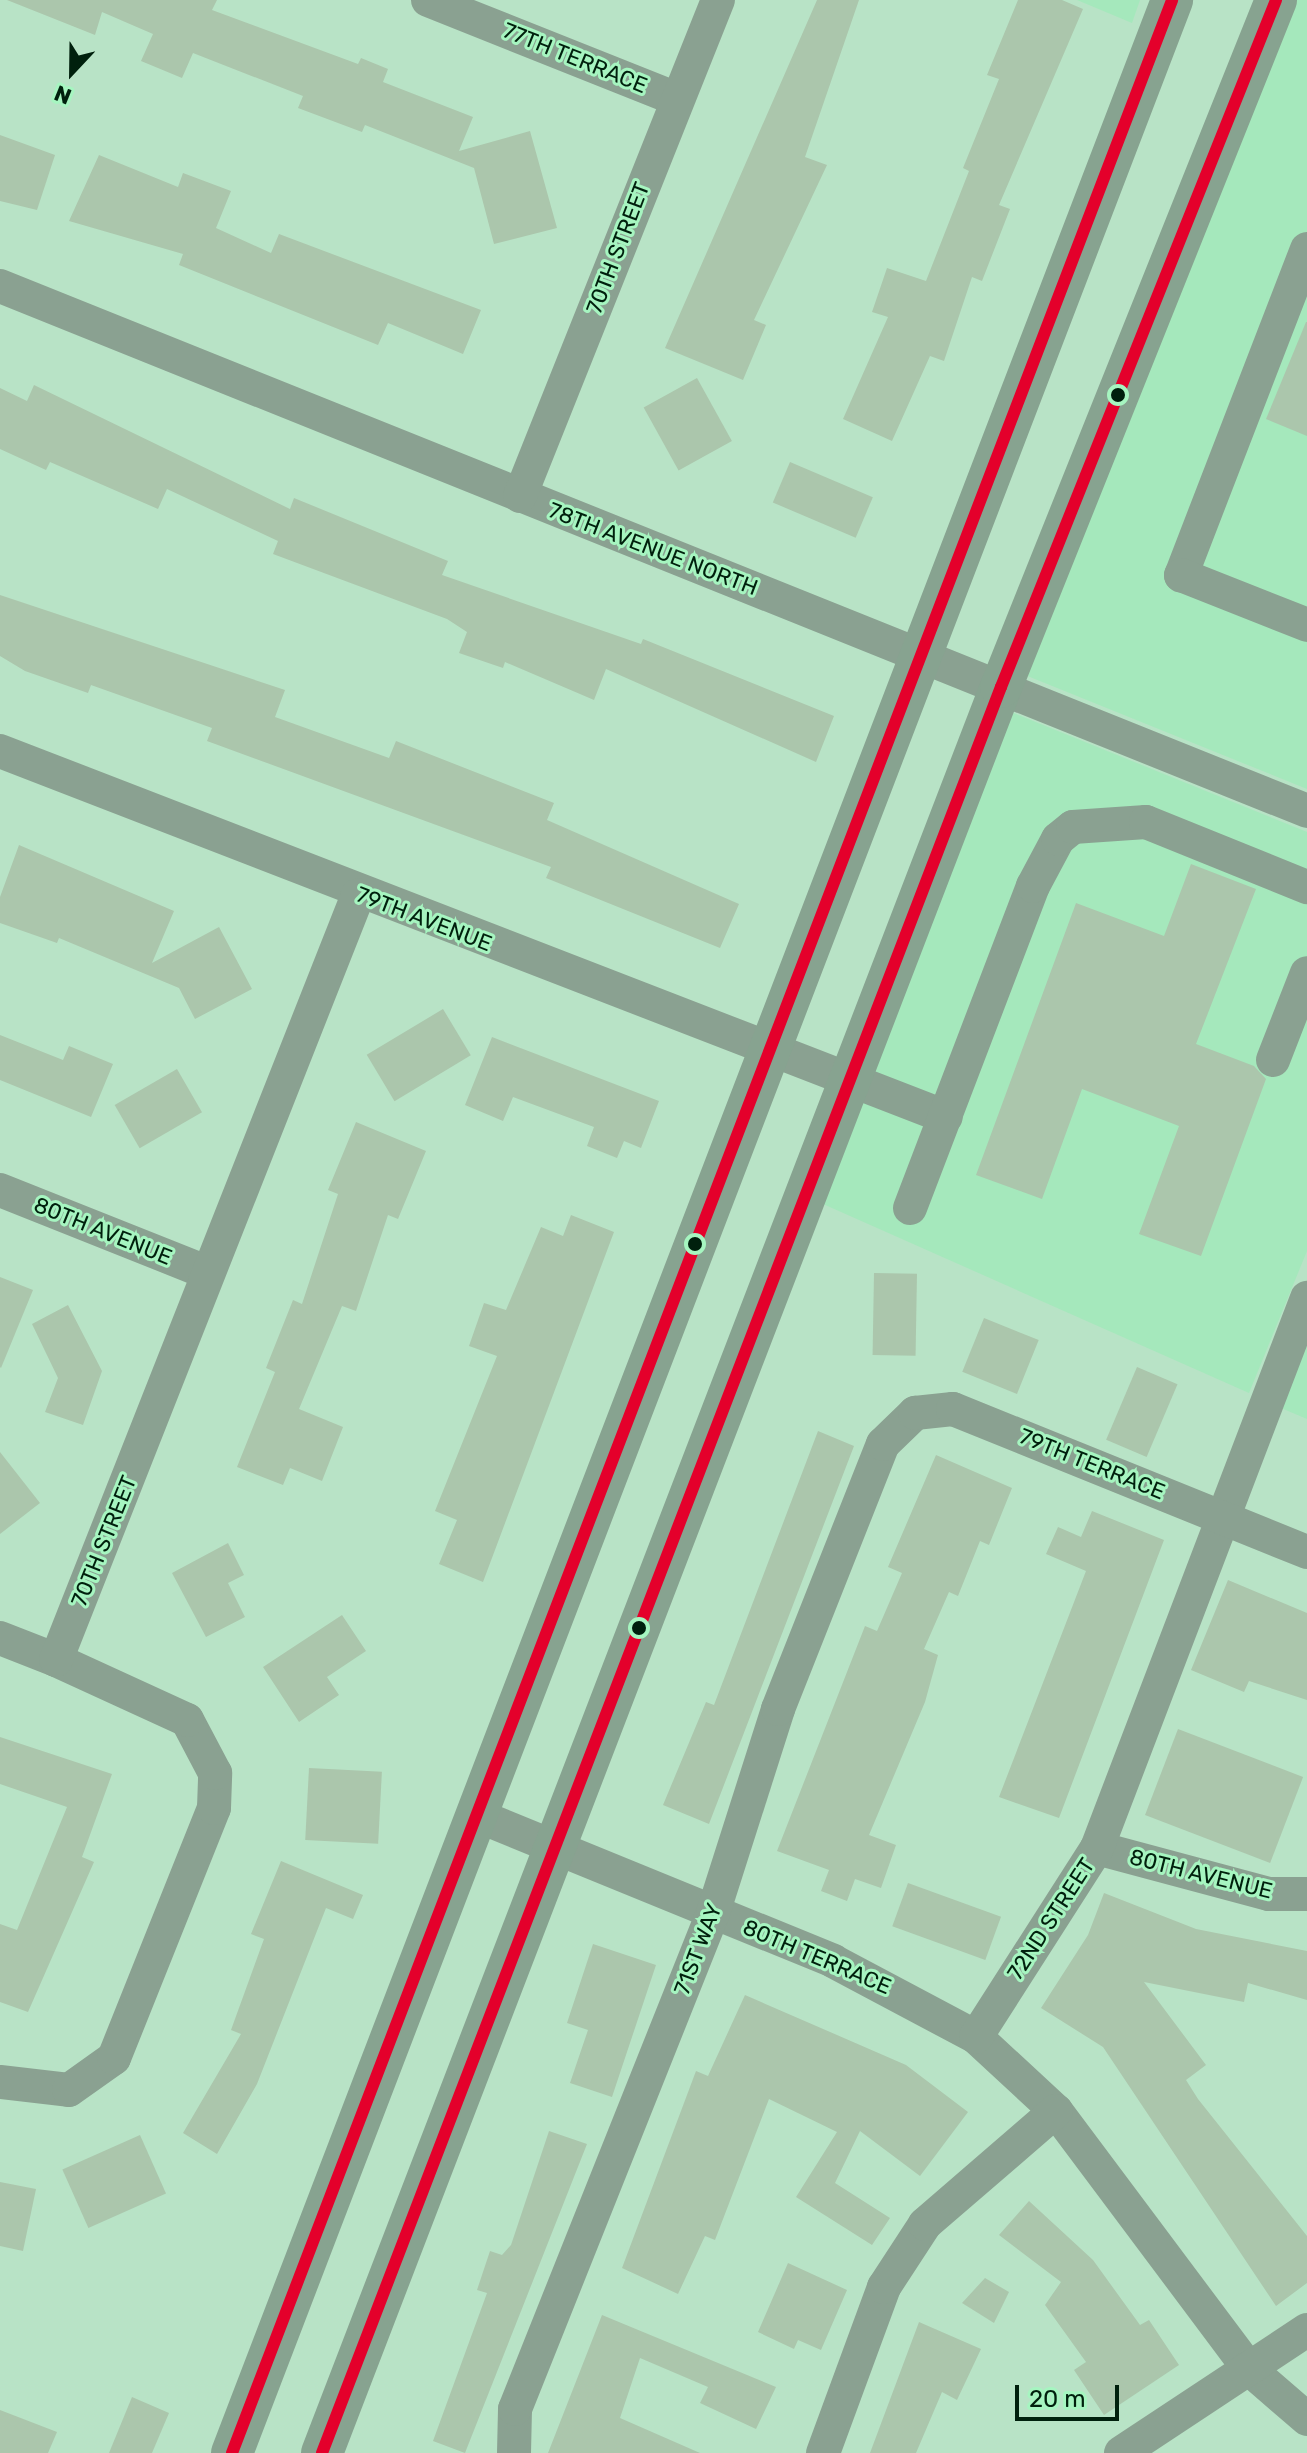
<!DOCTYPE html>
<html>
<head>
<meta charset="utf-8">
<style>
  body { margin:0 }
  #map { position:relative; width:1307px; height:2453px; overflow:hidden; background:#b8e3c6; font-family:Rubik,sans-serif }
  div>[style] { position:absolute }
  .built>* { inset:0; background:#a5e8bc }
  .building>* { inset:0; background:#abc6ac; transform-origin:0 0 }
  .minor>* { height:34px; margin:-17px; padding:0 17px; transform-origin:17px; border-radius:17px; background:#8aa191 }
  .major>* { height:42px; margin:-21px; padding:0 21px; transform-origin:21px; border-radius:21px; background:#87a390 }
  .bus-1>* { height:12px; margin:-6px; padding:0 6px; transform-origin:6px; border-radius:6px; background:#e4002b }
  .dots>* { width:22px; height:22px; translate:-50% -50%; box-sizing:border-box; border:4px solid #a6f5c0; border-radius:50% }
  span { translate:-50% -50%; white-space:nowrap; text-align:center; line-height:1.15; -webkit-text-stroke:6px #a6f5c0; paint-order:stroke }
  .street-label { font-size:22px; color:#00200d }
  .north { position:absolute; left:32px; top:32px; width:80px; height:80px; -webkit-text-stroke:6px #a6f5c0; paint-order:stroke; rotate:202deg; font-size:22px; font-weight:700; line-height:32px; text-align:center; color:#00200d }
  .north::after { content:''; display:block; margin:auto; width:28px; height:36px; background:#00200d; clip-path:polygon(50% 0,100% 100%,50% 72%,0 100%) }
  .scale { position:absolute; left:1015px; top:2385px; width:104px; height:36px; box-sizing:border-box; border:4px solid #00200d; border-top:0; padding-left:10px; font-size:24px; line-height:28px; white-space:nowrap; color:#00200d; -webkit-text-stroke:6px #a6f5c0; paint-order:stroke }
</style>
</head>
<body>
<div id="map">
  <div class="built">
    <div style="clip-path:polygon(1077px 0,1140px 0,1132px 23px)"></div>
    <div style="clip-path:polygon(1296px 0,1307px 0,1307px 789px,1025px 675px)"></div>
    <div style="clip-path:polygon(1011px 712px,1307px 832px,1307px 1251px,1249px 1393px,823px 1204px)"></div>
    <div style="clip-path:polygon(1307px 1345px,1307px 1419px,1281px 1408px)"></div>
  </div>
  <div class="building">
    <div style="clip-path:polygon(7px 0,217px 0,212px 10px,358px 64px,361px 58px,388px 69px,383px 82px,473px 117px,459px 151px,530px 131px,557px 228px,494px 244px,474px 168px,365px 125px,362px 132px,298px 108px,303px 96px,193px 53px,182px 78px,141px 61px,153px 34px,102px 12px,95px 35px)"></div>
    <div style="clip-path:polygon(817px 0,859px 0,805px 157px,827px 165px,754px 320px,766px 325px,743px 380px,665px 348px)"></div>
    <div style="clip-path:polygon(1018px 0,1062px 0,1083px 9px,999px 205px,1010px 209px,982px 281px,972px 277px,944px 361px,930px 356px,892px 441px,843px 419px,888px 317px,872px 312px,887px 268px,926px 281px,969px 171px,963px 168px,999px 79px,987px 75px)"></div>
    <div style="clip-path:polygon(0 135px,55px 155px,37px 210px,0 201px)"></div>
    <div style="clip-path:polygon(99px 155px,178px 187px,183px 173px,231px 191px,216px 228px,271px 253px,279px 234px,481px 310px,463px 354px,388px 323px,378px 345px,179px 265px,183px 254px,69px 221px)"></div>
    <div style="clip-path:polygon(1306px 322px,1307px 322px,1307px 436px,1266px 419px)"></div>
    <div style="left:697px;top:378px;width:72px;height:61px;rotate:61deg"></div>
    <div style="clip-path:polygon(34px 385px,290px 509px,294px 498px,448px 561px,442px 575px,641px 644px,643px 639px,834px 716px,816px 762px,606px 669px,594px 700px,505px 662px,503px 668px,459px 653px,467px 632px,447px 619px,273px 554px,278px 541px,167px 489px,158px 509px,50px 462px,46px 470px,0 449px,0 388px,27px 401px)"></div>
    <div style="left:790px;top:462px;width:90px;height:44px;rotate:23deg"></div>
    <div style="clip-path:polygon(0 595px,285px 690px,275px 717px,389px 758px,396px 741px,554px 803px,547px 820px,739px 904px,720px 948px,546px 878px,551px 867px,207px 741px,212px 728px,91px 685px,88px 693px,25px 671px,0 656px)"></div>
    <div style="clip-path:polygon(19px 845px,174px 911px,152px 963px,219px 927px,252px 989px,195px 1019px,179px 988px,59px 938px,57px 943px,0 923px,0 897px)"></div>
    <div style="clip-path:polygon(1191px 864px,1256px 889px,1196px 1044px,1254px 1066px,1266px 1079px,1201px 1256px,1139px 1234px,1179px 1126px,1082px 1089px,1042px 1199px,976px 1175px,1076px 903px,1164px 936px)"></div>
    <div style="left:443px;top:1009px;width:54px;height:89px;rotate:59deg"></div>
    <div style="clip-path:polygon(0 1035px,63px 1060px,69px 1046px,113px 1064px,91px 1117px,0 1080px)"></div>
    <div style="clip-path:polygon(492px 1037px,659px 1101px,641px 1148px,624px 1141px,617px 1158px,587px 1146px,594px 1127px,513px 1097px,503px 1121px,465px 1105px)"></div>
    <div style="left:177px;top:1069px;width:50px;height:72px;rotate:60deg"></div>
    <div style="clip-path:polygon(356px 1122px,426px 1151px,398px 1219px,388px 1215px,356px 1311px,342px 1306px,299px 1409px,343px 1427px,322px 1481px,290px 1468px,283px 1485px,237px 1467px,275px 1372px,266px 1368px,293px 1300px,302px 1304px,338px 1194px,328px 1190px)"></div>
    <div style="clip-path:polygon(571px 1215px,614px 1232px,483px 1582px,439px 1564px,457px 1520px,435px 1511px,497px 1356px,469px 1346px,484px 1303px,506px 1310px,541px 1227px,563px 1236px)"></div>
    <div style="left:874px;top:1273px;width:43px;height:82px;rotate:1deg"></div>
    <div style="clip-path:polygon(0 1277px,33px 1290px,1px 1368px,0 1367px)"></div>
    <div style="clip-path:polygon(68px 1305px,102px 1371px,83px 1425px,45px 1412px,58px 1378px,32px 1324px)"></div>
    <div style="left:984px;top:1318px;width:59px;height:58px;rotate:22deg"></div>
    <div style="left:1137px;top:1367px;width:44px;height:79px;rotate:23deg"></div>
    <div style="clip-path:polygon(818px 1431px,854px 1446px,709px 1824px,663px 1805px,706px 1702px,714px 1705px)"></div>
    <div style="clip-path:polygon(0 1452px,40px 1503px,0 1534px)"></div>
    <div style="clip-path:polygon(936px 1455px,1012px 1488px,989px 1545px,980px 1541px,958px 1596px,949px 1592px,924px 1649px,938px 1655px,925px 1702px,869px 1835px,896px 1845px,881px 1888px,855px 1879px,847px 1901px,821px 1891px,829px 1870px,777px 1851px,865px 1626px,877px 1631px,902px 1573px,888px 1567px)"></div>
    <div style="clip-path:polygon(1092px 1511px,1164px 1540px,1059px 1818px,999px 1797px,1086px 1571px,1046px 1554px,1058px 1527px,1081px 1537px)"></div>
    <div style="clip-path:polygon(228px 1543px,244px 1575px,228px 1583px,245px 1617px,206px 1637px,172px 1573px)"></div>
    <div style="clip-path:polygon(1228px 1580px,1307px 1613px,1307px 1700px,1249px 1681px,1244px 1692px,1191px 1670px)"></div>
    <div style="clip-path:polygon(342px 1615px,366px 1651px,327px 1677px,339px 1695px,299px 1722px,263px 1667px)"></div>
    <div style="left:1178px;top:1729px;width:134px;height:92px;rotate:21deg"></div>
    <div style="clip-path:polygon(0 1737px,112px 1774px,82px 1857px,94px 1862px,28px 2012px,0 2002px,0 1924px,17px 1930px,67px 1807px,0 1784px)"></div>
    <div style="left:309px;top:1768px;width:73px;height:72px;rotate:3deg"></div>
    <div style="clip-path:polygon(281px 1861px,363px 1895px,353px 1919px,326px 1908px,257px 2084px,217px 2154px,183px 2133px,241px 2034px,231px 2030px,264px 1939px,251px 1934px)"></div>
    <div style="left:908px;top:1883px;width:99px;height:46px;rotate:20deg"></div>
    <div style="clip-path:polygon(1104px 1893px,1196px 1929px,1307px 1951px,1307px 2000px,1248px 1983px,1244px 2002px,1144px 1982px,1206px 2065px,1186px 2080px,1198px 2099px,1307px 2236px,1307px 2283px,1276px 2306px,1103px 2047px,1041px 2008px,1088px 1935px)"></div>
    <div style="clip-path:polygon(593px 1944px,656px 1965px,612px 2097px,570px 2083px,588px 2030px,567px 2023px)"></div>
    <div style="clip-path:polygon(745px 1995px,906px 2065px,968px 2112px,920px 2176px,860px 2131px,835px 2183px,890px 2218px,872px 2245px,796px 2197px,837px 2132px,769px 2099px,715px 2240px,705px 2236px,678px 2294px,622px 2268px,696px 2071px,708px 2076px)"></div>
    <div style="clip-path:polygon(549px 2131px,587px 2144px,465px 2453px,433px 2441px,487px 2293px,477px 2290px,490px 2251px,502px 2255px,511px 2245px)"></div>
    <div style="left:140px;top:2135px;width:64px;height:85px;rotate:66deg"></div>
    <div style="clip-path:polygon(0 2182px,36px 2189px,23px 2251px,0 2246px)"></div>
    <div style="clip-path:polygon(1029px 2201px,1093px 2260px,1140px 2325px,1149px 2320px,1179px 2365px,1104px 2415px,1074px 2370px,1086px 2362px,1045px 2305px,1061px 2282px,999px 2235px)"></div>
    <div style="clip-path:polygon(788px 2263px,847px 2290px,821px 2350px,798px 2340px,794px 2349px,758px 2332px)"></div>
    <div style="clip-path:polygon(985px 2278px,1009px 2292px,994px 2323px,962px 2303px)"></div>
    <div style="clip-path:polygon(602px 2315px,776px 2387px,756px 2429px,700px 2403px,708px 2387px,640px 2358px,620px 2418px,700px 2453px,548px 2453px)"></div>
    <div style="clip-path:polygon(919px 2322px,981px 2349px,957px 2400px,942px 2392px,916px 2453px,870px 2453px)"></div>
    <div style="clip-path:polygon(132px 2397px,169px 2413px,152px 2453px,109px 2453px)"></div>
    <div style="clip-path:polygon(0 2410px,57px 2432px,48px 2453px,0 2453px)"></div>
  </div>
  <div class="minor">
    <div style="left:428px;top:0;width:268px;rotate:21.7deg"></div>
    <div style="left:1307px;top:249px;width:350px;rotate:111.1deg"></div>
    <div style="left:1181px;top:575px;width:136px;rotate:21.6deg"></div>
    <div style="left:0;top:286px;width:1409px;rotate:21.88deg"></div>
    <div style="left:520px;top:496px;width:534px;rotate:-68.24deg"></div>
    <div style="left:0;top:751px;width:1014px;rotate:21.15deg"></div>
    <div style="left:1273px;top:1060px;width:93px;rotate:-68.7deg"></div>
    <div style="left:0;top:1190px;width:222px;rotate:21.7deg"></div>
    <div style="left:910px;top:1208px;width:345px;rotate:-69.1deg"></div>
    <div style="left:1033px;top:886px;width:53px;rotate:-62deg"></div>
    <div style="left:1058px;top:839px;width:19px;rotate:-39deg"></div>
    <div style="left:1073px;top:827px;width:73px;rotate:-3.9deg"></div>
    <div style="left:1146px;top:822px;width:174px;rotate:22deg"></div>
    <div style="left:0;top:1638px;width:60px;rotate:21.4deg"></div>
    <div style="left:476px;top:1815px;width:386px;rotate:22.2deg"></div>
    <div style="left:833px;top:1961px;width:162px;rotate:28deg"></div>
    <div style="left:976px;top:2037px;width:109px;rotate:42.8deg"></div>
    <div style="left:1056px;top:2111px;width:321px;rotate:53.2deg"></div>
    <div style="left:1248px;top:2368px;width:78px;rotate:40.8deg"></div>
    <div style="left:1097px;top:1848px;width:178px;rotate:15deg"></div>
    <div style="left:1269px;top:1894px;width:38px"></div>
    <div style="left:976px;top:2037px;width:224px;rotate:-57.4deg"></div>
    <div style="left:1097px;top:1848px;width:589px;rotate:-69.1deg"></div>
    <div style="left:0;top:2082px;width:69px;rotate:6.6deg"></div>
    <div style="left:69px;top:2090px;width:55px;rotate:-35.4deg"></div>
    <div style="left:114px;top:2058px;width:269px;rotate:-68.2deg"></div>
    <div style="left:214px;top:1808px;width:35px;rotate:-88deg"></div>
    <div style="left:215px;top:1773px;width:60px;rotate:-117.8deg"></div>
    <div style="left:187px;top:1720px;width:144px;rotate:-155.4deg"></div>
    <div style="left:56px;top:1660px;width:822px;rotate:-68.46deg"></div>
    <div style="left:514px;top:2453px;width:44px;rotate:-88.7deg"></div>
    <div style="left:515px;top:2409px;width:534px;rotate:-68.24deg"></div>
    <div style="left:713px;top:1913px;width:214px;rotate:-72.3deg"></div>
    <div style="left:778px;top:1709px;width:285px;rotate:-68.4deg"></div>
    <div style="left:883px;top:1444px;width:45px;rotate:-44.1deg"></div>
    <div style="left:915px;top:1413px;width:38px;rotate:-6deg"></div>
    <div style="left:953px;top:1409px;width:382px;rotate:22deg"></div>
    <div style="left:823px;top:2453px;width:177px;rotate:-69.8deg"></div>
    <div style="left:884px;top:2287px;width:75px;rotate:-56.9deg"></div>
    <div style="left:925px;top:2224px;width:173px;rotate:-40.8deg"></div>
    <div style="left:1121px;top:2453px;width:223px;rotate:-33.5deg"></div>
  </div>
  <div class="major">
    <div style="left:232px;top:2453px;width:2627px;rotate:-69.03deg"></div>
    <div style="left:322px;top:2453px;width:1892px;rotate:-68.97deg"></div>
    <div style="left:1001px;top:687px;width:740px;rotate:-68.18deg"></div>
  </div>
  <div class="bus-1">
    <div style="left:232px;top:2453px;width:2627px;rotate:-69.03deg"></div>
    <div style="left:322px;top:2453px;width:1892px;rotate:-68.97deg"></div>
    <div style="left:1001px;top:687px;width:740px;rotate:-68.18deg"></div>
  </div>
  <div class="dots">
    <div style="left:1118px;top:395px;background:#00200d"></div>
    <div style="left:695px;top:1244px;background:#00200d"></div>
    <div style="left:639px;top:1628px;background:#00200d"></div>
  </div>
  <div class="street-label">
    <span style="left:575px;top:58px;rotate:22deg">77TH TERRACE</span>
    <span style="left:618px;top:248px;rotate:-69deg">70TH STREET</span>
    <span style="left:653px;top:549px;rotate:21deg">78TH AVENUE NORTH</span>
    <span style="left:424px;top:919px;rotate:21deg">79TH AVENUE</span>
    <span style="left:103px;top:1231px;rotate:22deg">80TH AVENUE</span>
    <span style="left:1092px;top:1464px;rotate:22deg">79TH TERRACE</span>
    <span style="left:104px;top:1541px;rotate:-68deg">70TH STREET</span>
    <span style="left:1201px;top:1874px;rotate:14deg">80TH AVENUE</span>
    <span style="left:1051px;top:1919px;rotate:-57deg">72ND STREET</span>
    <span style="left:698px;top:1949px;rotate:-69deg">71ST WAY</span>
    <span style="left:817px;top:1957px;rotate:23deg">80TH TERRACE</span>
  </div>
  <div class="north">N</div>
  <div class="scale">20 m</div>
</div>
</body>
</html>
